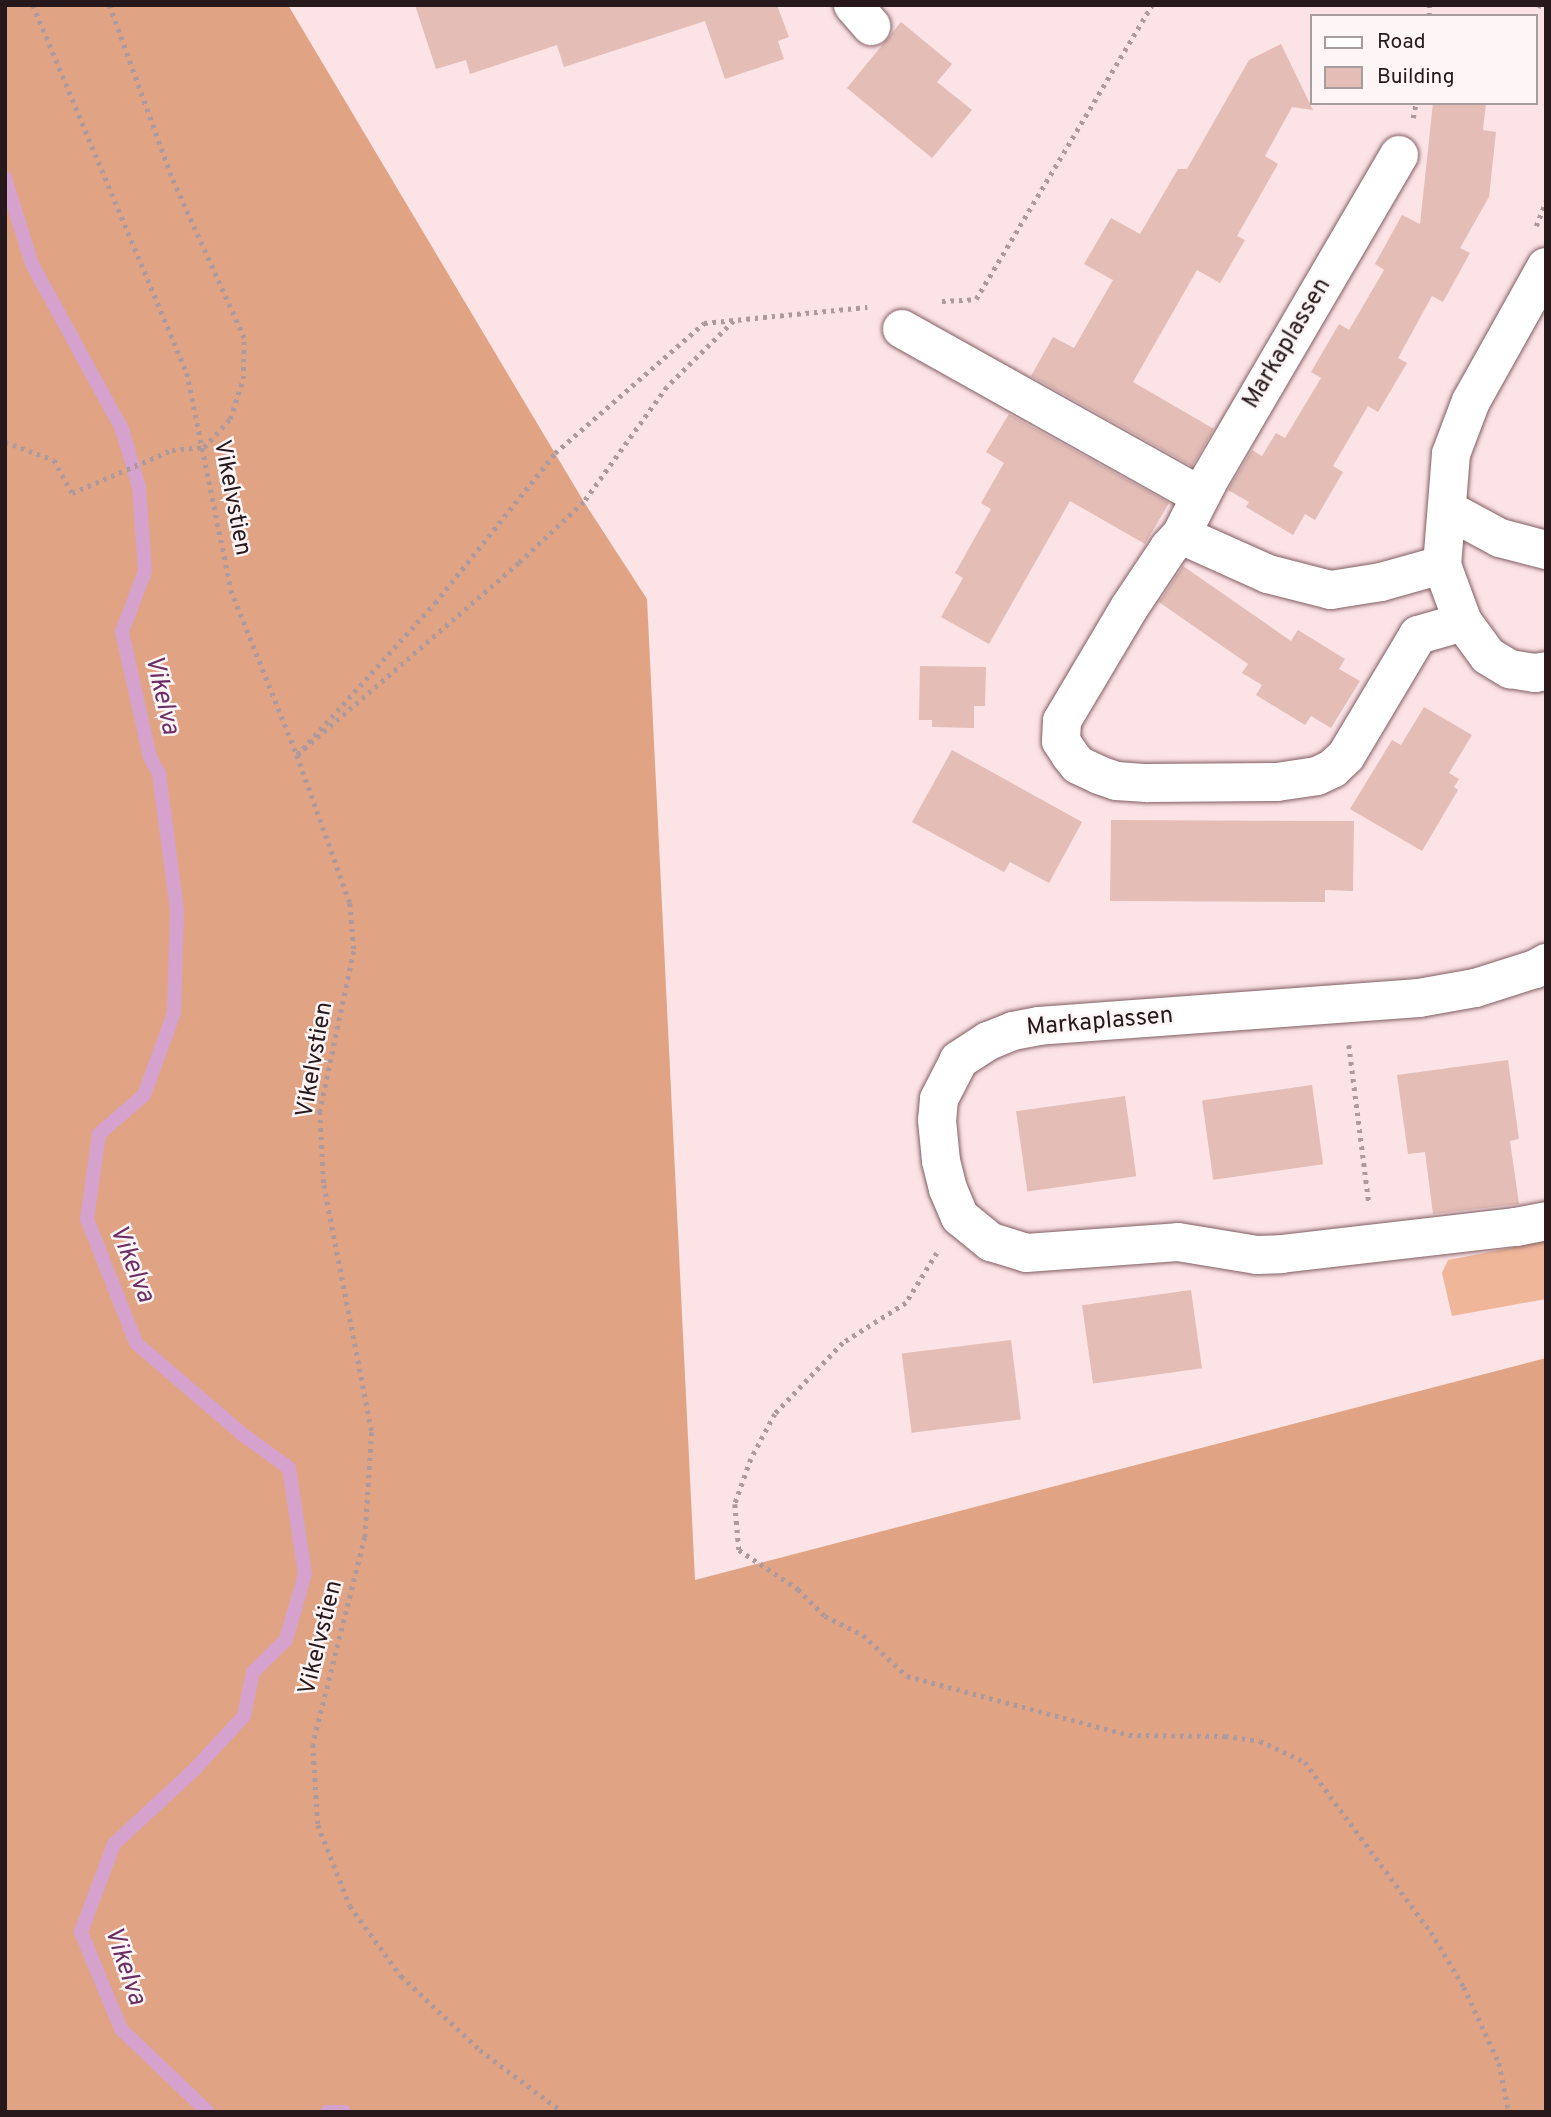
<!DOCTYPE html>
<html>
<head>
<meta charset="utf-8">
<style>
  body { margin:0 }
  #map { position:relative; width:1551px; height:2117px; overflow:hidden; background:#fce3e6; font-family:Overpass,sans-serif }
  div>[style] { position:absolute }
  .green>* { inset:0; background:#efb699 }
  .forest>* { inset:0; background:#e0a485 }
  .stream>* { height:14px; margin:-7px; padding:0 7px; transform-origin:7px; border-radius:7px; background:#d4a2cd }
  .building>* { inset:0; background:#e3bdb6; transform-origin:0 0 }
  .path>* { height:4.5px; margin-top:-2.25px; transform-origin:0; background:repeating-linear-gradient(90deg,#ae999c 0 3.5px,transparent 0 8.5px) }
  .roads { filter:drop-shadow(0 0 2px #805d62) drop-shadow(0 0 2px #805d62) }
  .minor>* { height:38px; margin:-19px; padding:0 19px; transform-origin:19px; border-radius:19px; background:#fff }
  span { translate:-50% -50%; white-space:nowrap; text-align:center; line-height:1.15; -webkit-text-stroke:5px #fdf5f6; paint-order:stroke }
  .street-label { font-size:24px; color:#27191b }
  .water-label { font-size:26px; color:#6a2e65; font-style:italic }
  .frame { position:absolute; inset:0; border:7px solid #27191b; pointer-events:none }
  .legend { position:absolute; left:1310px; top:14px; width:228px; height:91px; box-sizing:border-box; background:#fdf5f6; border:2px solid #a79d9e; margin:0; padding:9px 12px; list-style:none; font-size:21px; color:#27191b }
  .legend li { display:flex; align-items:center; gap:14px; height:35px }
  .legend b { width:35px; border:2px solid #a79d9e }
</style>
</head>
<body>
<div id="map">
  <div class="green">
    <div style="clip-path:polygon(1546px 1241px,1546px 1299px,1452px 1316px,1442px 1273px,1448px 1260px)"></div>
  </div>
  <div class="forest">
    <div style="clip-path:polygon(5px 5px,288px 5px,584px 502px,647px 599px,695px 1580px,1546px 1358px,1546px 2112px,5px 2112px)"></div>
  </div>
  <div class="stream">
    <div style="left:5px;top:178px;width:90px;rotate:72.6deg"></div>
    <div style="left:32px;top:264px;width:188px;rotate:61.4deg"></div>
    <div style="left:122px;top:429px;width:60px;rotate:73.7deg"></div>
    <div style="left:139px;top:487px;width:84px;rotate:85.9deg"></div>
    <div style="left:145px;top:571px;width:65px;rotate:110.7deg"></div>
    <div style="left:122px;top:632px;width:128px;rotate:77.4deg"></div>
    <div style="left:150px;top:757px;width:18px;rotate:61deg"></div>
    <div style="left:159px;top:773px;width:138px;rotate:82.5deg"></div>
    <div style="left:177px;top:910px;width:103px;rotate:91.7deg"></div>
    <div style="left:174px;top:1013px;width:87px;rotate:110.1deg"></div>
    <div style="left:144px;top:1095px;width:60px;rotate:139.1deg"></div>
    <div style="left:99px;top:1134px;width:86px;rotate:98deg"></div>
    <div style="left:87px;top:1219px;width:133px;rotate:68.4deg"></div>
    <div style="left:136px;top:1343px;width:140px;rotate:40.6deg"></div>
    <div style="left:242px;top:1434px;width:58px;rotate:35.9deg"></div>
    <div style="left:289px;top:1468px;width:107px;rotate:81.4deg"></div>
    <div style="left:305px;top:1574px;width:69px;rotate:106.1deg"></div>
    <div style="left:286px;top:1640px;width:46px;rotate:135.9deg"></div>
    <div style="left:253px;top:1672px;width:45px;rotate:101.6deg"></div>
    <div style="left:244px;top:1716px;width:72px;rotate:132.8deg"></div>
    <div style="left:195px;top:1769px;width:110px;rotate:137.2deg"></div>
    <div style="left:114px;top:1844px;width:94px;rotate:110.6deg"></div>
    <div style="left:81px;top:1932px;width:105px;rotate:67.6deg"></div>
    <div style="left:121px;top:2029px;width:120px;rotate:43.7deg"></div>
    <div style="left:327px;top:2112px;width:17px"></div>
  </div>
  <div class="building">
    <div style="clip-path:polygon(415px 5px,777px 5px,789px 37px,778px 41px,784px 59px,725px 79px,705px 21px,564px 67px,557px 45px,470px 74px,466px 60px,436px 69px)"></div>
    <div style="clip-path:polygon(901px 22px,952px 64px,937px 82px,972px 110px,932px 158px,847px 88px)"></div>
    <div style="clip-path:polygon(1281px 44px,1313px 110px,1292px 107px,1265px 156px,1278px 164px,1237px 236px,1245px 240px,1220px 283px,1197px 270px,1133px 382px,1214px 429px,1192px 466px,1031px 376px,1053px 337px,1074px 348px,1113px 280px,1084px 264px,1111px 218px,1140px 234px,1178px 169px,1187px 169px,1249px 60px)"></div>
    <div style="clip-path:polygon(1433px 103px,1486px 103px,1483px 130px,1496px 132px,1489px 197px,1460px 248px,1470px 253px,1443px 302px,1432px 296px,1398px 358px,1407px 363px,1378px 412px,1368px 406px,1333px 466px,1343px 472px,1315px 520px,1305px 514px,1293px 535px,1246px 507px,1249px 502px,1228px 490px,1252px 450px,1262px 456px,1276px 433px,1285px 438px,1321px 378px,1311px 372px,1339px 324px,1349px 330px,1384px 270px,1375px 264px,1402px 215px,1420px 224px)"></div>
    <div style="clip-path:polygon(1009px 414px,1169px 503px,1145px 544px,1070px 501px,989px 644px,941px 617px,963px 578px,955px 573px,991px 509px,981px 503px,1004px 463px,986px 452px)"></div>
    <div style="clip-path:polygon(1183px 566px,1291px 641px,1298px 630px,1345px 659px,1339px 669px,1360px 681px,1331px 728px,1311px 716px,1305px 725px,1256px 695px,1262px 685px,1242px 673px,1248px 664px,1159px 602px)"></div>
    <div style="clip-path:polygon(920px 666px,986px 667px,985px 706px,974px 706px,974px 728px,932px 727px,932px 720px,919px 720px)"></div>
    <div style="clip-path:polygon(1424px 707px,1472px 735px,1449px 773px,1459px 779px,1454px 787px,1458px 790px,1422px 851px,1350px 809px,1392px 740px,1401px 745px)"></div>
    <div style="clip-path:polygon(952px 750px,1082px 822px,1049px 883px,1010px 862px,1004px 872px,912px 822px)"></div>
    <div style="clip-path:polygon(1111px 820px,1354px 821px,1353px 891px,1325px 890px,1325px 902px,1110px 901px)"></div>
    <div style="clip-path:polygon(1508px 1060px,1519px 1139px,1510px 1141px,1519px 1204px,1433px 1214px,1425px 1152px,1408px 1154px,1397px 1075px)"></div>
    <div style="left:1312px;top:1085px;width:80px;height:111px;rotate:82deg"></div>
    <div style="left:1125px;top:1096px;width:81px;height:110px;rotate:82deg"></div>
    <div style="left:1191px;top:1290px;width:79px;height:110px;rotate:82deg"></div>
    <div style="left:1011px;top:1340px;width:80px;height:110px;rotate:83deg"></div>
  </div>
  <div class="path">
    <div style="left:33px;top:5px;width:399px;rotate:67.3deg"></div>
    <div style="left:187px;top:373px;width:221px;rotate:78.5deg"></div>
    <div style="left:231px;top:590px;width:178px;rotate:68.2deg"></div>
    <div style="left:297px;top:755px;width:157px;rotate:70.3deg"></div>
    <div style="left:350px;top:903px;width:48px;rotate:85.2deg"></div>
    <div style="left:354px;top:951px;width:164px;rotate:102deg"></div>
    <div style="left:320px;top:1111px;width:74px;rotate:86.9deg"></div>
    <div style="left:324px;top:1185px;width:252px;rotate:79deg"></div>
    <div style="left:372px;top:1432px;width:105px;rotate:93.8deg"></div>
    <div style="left:365px;top:1537px;width:213px;rotate:104.1deg"></div>
    <div style="left:313px;top:1744px;width:81px;rotate:86.5deg"></div>
    <div style="left:318px;top:1825px;width:87px;rotate:68.4deg"></div>
    <div style="left:350px;top:1906px;width:87px;rotate:53.9deg"></div>
    <div style="left:401px;top:1976px;width:108px;rotate:43.1deg"></div>
    <div style="left:480px;top:2050px;width:104px;rotate:36.8deg"></div>
    <div style="left:1538px;top:5px;width:8px;rotate:14deg"></div>
    <div style="left:1429px;top:16px;width:11px;rotate:-90deg"></div>
    <div style="left:1413px;top:118px;width:15px;rotate:-79deg"></div>
    <div style="left:1536px;top:226px;width:27px;rotate:-68deg"></div>
    <div style="left:942px;top:301px;width:34px;rotate:-3deg"></div>
    <div style="left:976px;top:299px;width:343px;rotate:-59.1deg"></div>
    <div style="left:734px;top:321px;width:94px;rotate:135.4deg"></div>
    <div style="left:667px;top:387px;width:142px;rotate:125.8deg"></div>
    <div style="left:584px;top:502px;width:89px;rotate:136.8deg"></div>
    <div style="left:519px;top:563px;width:294px;rotate:139.1deg"></div>
    <div style="left:297px;top:755px;width:205px;rotate:-47.8deg"></div>
    <div style="left:435px;top:603px;width:192px;rotate:-51.3deg"></div>
    <div style="left:555px;top:453px;width:198px;rotate:-41.1deg"></div>
    <div style="left:704px;top:323px;width:164px;rotate:-5.6deg"></div>
    <div style="left:5px;top:442px;width:52px;rotate:20.2deg"></div>
    <div style="left:54px;top:460px;width:38px;rotate:61deg"></div>
    <div style="left:72px;top:493px;width:109px;rotate:-23.3deg"></div>
    <div style="left:172px;top:450px;width:32px;rotate:-5deg"></div>
    <div style="left:204px;top:447px;width:38px;rotate:-47deg"></div>
    <div style="left:230px;top:419px;width:42px;rotate:-72deg"></div>
    <div style="left:243px;top:379px;width:41px;rotate:-88.6deg"></div>
    <div style="left:244px;top:338px;width:178px;rotate:-114.3deg"></div>
    <div style="left:171px;top:176px;width:182px;rotate:-109.9deg"></div>
    <div style="left:1349px;top:1045px;width:159px;rotate:82.8deg"></div>
    <div style="left:937px;top:1253px;width:59px;rotate:121.8deg"></div>
    <div style="left:906px;top:1303px;width:75px;rotate:147.6deg"></div>
    <div style="left:843px;top:1343px;width:98px;rotate:133.8deg"></div>
    <div style="left:775px;top:1414px;width:51px;rotate:118.1deg"></div>
    <div style="left:751px;top:1459px;width:48px;rotate:109.6deg"></div>
    <div style="left:735px;top:1504px;width:46px;rotate:85deg"></div>
    <div style="left:739px;top:1550px;width:71px;rotate:33.5deg"></div>
    <div style="left:798px;top:1589px;width:38px;rotate:45deg"></div>
    <div style="left:825px;top:1616px;width:42px;rotate:26.6deg"></div>
    <div style="left:863px;top:1635px;width:60px;rotate:43deg"></div>
    <div style="left:907px;top:1676px;width:230px;rotate:14.9deg"></div>
    <div style="left:1129px;top:1735px;width:96px;rotate:0.6deg"></div>
    <div style="left:1225px;top:1736px;width:35px;rotate:8deg"></div>
    <div style="left:1260px;top:1741px;width:50px;rotate:25deg"></div>
    <div style="left:1305px;top:1762px;width:212px;rotate:53.5deg"></div>
    <div style="left:1431px;top:1932px;width:64px;rotate:59deg"></div>
    <div style="left:1464px;top:1987px;width:84px;rotate:65.3deg"></div>
    <div style="left:1499px;top:2063px;width:50px;rotate:78.5deg"></div>
  </div>
  <div class="roads">
    <div class="minor">
      <div style="left:853px;top:5px;width:28px;rotate:49deg"></div>
      <div style="left:1399px;top:155px;width:379px;rotate:120.3deg"></div>
      <div style="left:1208px;top:482px;width:59px;rotate:117deg"></div>
      <div style="left:1181px;top:535px;width:95px;rotate:24.1deg"></div>
      <div style="left:1268px;top:574px;width:65px;rotate:14.3deg"></div>
      <div style="left:1331px;top:590px;width:51px;rotate:-9.1deg"></div>
      <div style="left:1381px;top:582px;width:63px;rotate:-15.6deg"></div>
      <div style="left:1546px;top:267px;width:154px;rotate:119.2deg"></div>
      <div style="left:1471px;top:401px;width:57px;rotate:110.7deg"></div>
      <div style="left:1451px;top:454px;width:111px;rotate:94.6deg"></div>
      <div style="left:1442px;top:565px;width:61px;rotate:69.8deg"></div>
      <div style="left:1463px;top:622px;width:42px;rotate:53.7deg"></div>
      <div style="left:1488px;top:656px;width:26px;rotate:31deg"></div>
      <div style="left:1510px;top:669px;width:25px;rotate:9deg"></div>
      <div style="left:1535px;top:673px;width:11px;rotate:-10deg"></div>
      <div style="left:902px;top:329px;width:342px;rotate:29.2deg"></div>
      <div style="left:1448px;top:510px;width:59px;rotate:28.3deg"></div>
      <div style="left:1500px;top:538px;width:48px;rotate:14.6deg"></div>
      <div style="left:1181px;top:535px;width:18px;rotate:133deg"></div>
      <div style="left:1169px;top:548px;width:72px;rotate:123.7deg"></div>
      <div style="left:1129px;top:608px;width:131px;rotate:120.7deg"></div>
      <div style="left:1062px;top:721px;width:20px;rotate:93deg"></div>
      <div style="left:1061px;top:741px;width:17px;rotate:57deg"></div>
      <div style="left:1070px;top:755px;width:13px;rotate:51deg"></div>
      <div style="left:1078px;top:765px;width:23px;rotate:25deg"></div>
      <div style="left:1099px;top:775px;width:18px;rotate:19deg"></div>
      <div style="left:1116px;top:781px;width:31px;rotate:4deg"></div>
      <div style="left:1147px;top:783px;width:130px;rotate:-0.4deg"></div>
      <div style="left:1277px;top:782px;width:40px;rotate:-8.5deg"></div>
      <div style="left:1317px;top:776px;width:17px;rotate:-25deg"></div>
      <div style="left:1332px;top:769px;width:19px;rotate:-43deg"></div>
      <div style="left:1346px;top:756px;width:141px;rotate:-59.2deg"></div>
      <div style="left:1418px;top:635px;width:47px;rotate:-16.1deg"></div>
      <div style="left:1546px;top:963px;width:13px;rotate:151deg"></div>
      <div style="left:1535px;top:969px;width:63px;rotate:162.4deg"></div>
      <div style="left:1475px;top:988px;width:57px;rotate:169.9deg"></div>
      <div style="left:1419px;top:998px;width:381px;rotate:175.8deg"></div>
      <div style="left:1039px;top:1026px;width:26px;rotate:169deg"></div>
      <div style="left:1013px;top:1031px;width:27px;rotate:158deg"></div>
      <div style="left:988px;top:1041px;width:35px;rotate:147deg"></div>
      <div style="left:959px;top:1060px;width:44px;rotate:117.1deg"></div>
      <div style="left:939px;top:1099px;width:21px;rotate:95deg"></div>
      <div style="left:937px;top:1120px;width:41px;rotate:84.4deg"></div>
      <div style="left:941px;top:1161px;width:29px;rotate:76deg"></div>
      <div style="left:948px;top:1189px;width:30px;rotate:67deg"></div>
      <div style="left:960px;top:1217px;width:40px;rotate:39deg"></div>
      <div style="left:991px;top:1242px;width:37px;rotate:17deg"></div>
      <div style="left:1026px;top:1253px;width:152px;rotate:-4.1deg"></div>
      <div style="left:1178px;top:1242px;width:80px;rotate:9.3deg"></div>
      <div style="left:1257px;top:1255px;width:24px;rotate:-2deg"></div>
      <div style="left:1281px;top:1254px;width:237px;rotate:-6.6deg"></div>
      <div style="left:1516px;top:1227px;width:31px;rotate:-11deg"></div>
    </div>
  </div>
  <div class="street-label">
    <span style="left:1288px;top:344px;rotate:-59deg">Markaplassen</span>
    <span style="left:231px;top:498px;rotate:79deg">Vikelvstien</span>
    <span style="left:1100px;top:1023px;rotate:-5deg">Markaplassen</span>
    <span style="left:316px;top:1060px;rotate:-80deg">Vikelvstien</span>
    <span style="left:322px;top:1638px;rotate:-76deg">Vikelvstien</span>
  </div>
  <div class="water-label">
    <span style="left:161px;top:695px;rotate:77deg">Vikelva</span>
    <span style="left:131px;top:1264px;rotate:68deg">Vikelva</span>
    <span style="left:124px;top:1966px;rotate:71deg">Vikelva</span>
  </div>
  <div class="frame"></div>
  <ul class="legend">
  <li><b style="height:9px;background:#fff"></b>Road</li>
  <li><b style="height:19px;background:#e3bdb6"></b>Building</li>
  </ul>
</div>
</body>
</html>
